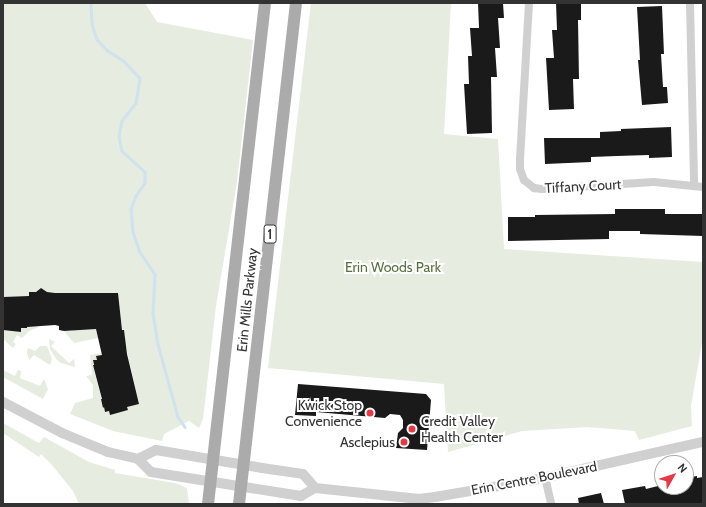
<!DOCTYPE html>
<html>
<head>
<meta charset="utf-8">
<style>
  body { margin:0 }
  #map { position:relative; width:706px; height:507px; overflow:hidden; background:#fff; font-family:Cabin,sans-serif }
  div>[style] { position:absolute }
  .green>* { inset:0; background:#e6ecdf }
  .stream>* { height:2.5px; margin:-1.25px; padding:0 1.25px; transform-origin:1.25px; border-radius:1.25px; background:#cfe2ee }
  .building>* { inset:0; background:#1a1a1a }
  .minor>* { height:8px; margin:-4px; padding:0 4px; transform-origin:4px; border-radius:4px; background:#d0d0d0 }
  .tertiary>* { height:10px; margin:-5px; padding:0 5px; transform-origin:5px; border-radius:5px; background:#d0d0d0 }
  .primary>* { height:12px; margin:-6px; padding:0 6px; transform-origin:6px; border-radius:6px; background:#ababab }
  .dots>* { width:11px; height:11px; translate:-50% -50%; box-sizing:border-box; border:2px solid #fff; border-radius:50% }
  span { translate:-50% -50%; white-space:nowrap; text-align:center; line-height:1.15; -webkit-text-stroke:4px #fff; paint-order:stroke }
  .shield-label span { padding:1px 3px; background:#fff; border:1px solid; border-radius:3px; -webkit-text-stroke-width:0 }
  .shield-label { font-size:13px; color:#333; font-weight:700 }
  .street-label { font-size:14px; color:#333 }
  .park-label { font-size:14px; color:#56703f }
  .poi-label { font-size:14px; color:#333 }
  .right { translate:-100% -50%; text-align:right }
  .left { translate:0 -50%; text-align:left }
  .frame { position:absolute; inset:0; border:4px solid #333; pointer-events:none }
  .north { position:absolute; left:654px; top:455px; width:40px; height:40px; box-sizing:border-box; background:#fff; border:1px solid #adadad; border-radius:50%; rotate:51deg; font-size:11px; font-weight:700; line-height:16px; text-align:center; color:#333 }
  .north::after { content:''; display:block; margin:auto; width:14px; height:18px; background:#e63946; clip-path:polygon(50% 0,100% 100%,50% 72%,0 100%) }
</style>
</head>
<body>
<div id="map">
  <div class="green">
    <div style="clip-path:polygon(3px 3px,145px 3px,157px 22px,253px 40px,237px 182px,216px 306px,203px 419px,199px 428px,189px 421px,164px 434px,162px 441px,113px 431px,70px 414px,75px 403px,93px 398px,93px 385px,86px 376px,92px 375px,90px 355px,102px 353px,102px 355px,96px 356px,97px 360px,93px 360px,93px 366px,105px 412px,109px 411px,110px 414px,128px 410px,127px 407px,139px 404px,122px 330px,118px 293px,55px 293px,47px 292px,41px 288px,29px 296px,3px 297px)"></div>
    <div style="clip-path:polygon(311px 3px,451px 3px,444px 134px,498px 139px,504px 249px,703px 262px,703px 337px,691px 406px,692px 426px,639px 440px,635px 431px,587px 427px,522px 431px,448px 452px,444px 384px,268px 368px)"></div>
    <div style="clip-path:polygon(27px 322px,38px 326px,37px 328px,29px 331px,22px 338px,17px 335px,13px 342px,16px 344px,13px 348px,3px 339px,3px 330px,21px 332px,21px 328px,27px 328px)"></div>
    <div style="clip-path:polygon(73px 329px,96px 329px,98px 338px,74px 343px,64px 331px,73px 331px)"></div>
    <div style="clip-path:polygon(49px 339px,55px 342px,51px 346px,69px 363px,74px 359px,75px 367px,61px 363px,56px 359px,50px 349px)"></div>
    <div style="clip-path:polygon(40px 346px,47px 346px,52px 359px,50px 365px,34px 355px,29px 360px,27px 352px,28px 348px,35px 351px)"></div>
    <div style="clip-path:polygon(3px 370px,15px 376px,18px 370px,21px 371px,20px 378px,40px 386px,44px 379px,48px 389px,43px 399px,3px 377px)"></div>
    <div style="clip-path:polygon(3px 423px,39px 443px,44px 437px,89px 462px,115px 470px,115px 473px,175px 483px,187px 488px,189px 504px,79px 504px,73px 491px,52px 465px,41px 454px,39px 457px,3px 433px)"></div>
  </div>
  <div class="stream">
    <div style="left:91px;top:3px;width:21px;rotate:87deg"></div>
    <div style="left:92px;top:24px;width:16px;rotate:72deg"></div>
    <div style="left:97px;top:39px;width:15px;rotate:48deg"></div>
    <div style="left:107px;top:50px;width:20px;rotate:33deg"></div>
    <div style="left:124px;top:61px;width:23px;rotate:47deg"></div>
    <div style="left:140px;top:78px;width:25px;rotate:99deg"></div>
    <div style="left:136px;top:103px;width:23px;rotate:128deg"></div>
    <div style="left:122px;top:121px;width:15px;rotate:101deg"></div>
    <div style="left:119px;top:136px;width:15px;rotate:79deg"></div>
    <div style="left:122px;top:151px;width:31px;rotate:42deg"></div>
    <div style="left:145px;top:172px;width:11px;rotate:90deg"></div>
    <div style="left:145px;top:183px;width:16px;rotate:125deg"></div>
    <div style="left:136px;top:196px;width:14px;rotate:111deg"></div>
    <div style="left:131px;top:209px;width:23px;rotate:85deg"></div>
    <div style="left:133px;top:232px;width:21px;rotate:71deg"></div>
    <div style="left:140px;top:252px;width:27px;rotate:56deg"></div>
    <div style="left:155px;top:274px;width:39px;rotate:93deg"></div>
    <div style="left:153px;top:313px;width:31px;rotate:81deg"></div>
    <div style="left:158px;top:344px;width:76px;rotate:74.7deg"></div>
    <div style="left:178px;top:417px;width:12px;rotate:55deg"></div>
  </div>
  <div class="building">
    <div style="clip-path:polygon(478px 3px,503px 3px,504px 18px,498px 18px,500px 48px,495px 48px,497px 77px,491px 77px,492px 133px,467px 134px,464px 84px,469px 84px,468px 56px,472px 56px,470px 28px,479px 28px)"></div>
    <div style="clip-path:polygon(556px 3px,581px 3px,581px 20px,578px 20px,579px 79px,573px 79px,574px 109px,549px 110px,546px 58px,554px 58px,552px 30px,557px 30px)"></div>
    <div style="clip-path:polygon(662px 6px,664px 54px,661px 54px,663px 87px,667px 87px,668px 103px,642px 105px,638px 60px,640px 60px,637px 7px)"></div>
    <div style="clip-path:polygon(671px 127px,672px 157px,649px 158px,649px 155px,617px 156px,591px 157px,591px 162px,545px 164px,544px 138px,600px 138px,600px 132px,621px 131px,621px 129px)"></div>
    <div style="clip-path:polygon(615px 209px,665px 209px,665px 214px,703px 214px,703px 236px,640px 234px,640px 231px,609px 231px,609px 239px,508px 241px,508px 217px,535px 217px,535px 215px,615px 214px)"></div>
    <div style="clip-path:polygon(41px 288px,47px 292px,55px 293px,118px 293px,122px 330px,124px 330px,127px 354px,139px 404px,127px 407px,128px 410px,110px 415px,109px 411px,105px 412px,104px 407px,103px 408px,101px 399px,102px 399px,93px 365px,94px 365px,93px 360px,97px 360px,96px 356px,102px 355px,96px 329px,64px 331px,59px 330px,59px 326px,55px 325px,27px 327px,27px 328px,21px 328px,21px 332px,3px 330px,3px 297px,29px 296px,29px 292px,36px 292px)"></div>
    <div style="clip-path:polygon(298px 384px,426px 394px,431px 400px,427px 450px,396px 448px,398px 433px,403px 428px,403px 420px,400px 415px,390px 414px,385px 418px,316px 412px,316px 416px,295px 415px)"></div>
    <div style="clip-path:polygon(697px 476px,697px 478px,703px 477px,703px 504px,625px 504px,622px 490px,645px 486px,646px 489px,662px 485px,662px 487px,686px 487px,686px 478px)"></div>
    <div style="clip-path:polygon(601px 493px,604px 504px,579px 504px,578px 498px)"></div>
  </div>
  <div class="minor">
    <div style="left:529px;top:3px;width:155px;rotate:93.3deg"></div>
    <div style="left:520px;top:158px;width:11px;rotate:90deg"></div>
    <div style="left:520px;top:169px;width:12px;rotate:70deg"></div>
    <div style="left:524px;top:180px;width:13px;rotate:39deg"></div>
    <div style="left:534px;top:188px;width:8px;rotate:7deg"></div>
    <div style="left:542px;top:189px;width:112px;rotate:-3.6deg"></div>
    <div style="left:654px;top:182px;width:49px;rotate:5.8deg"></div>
    <div style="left:690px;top:3px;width:182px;rotate:88.7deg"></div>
    <div style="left:545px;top:477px;width:28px;rotate:77deg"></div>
  </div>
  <div class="tertiary">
    <div style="left:3px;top:402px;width:67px;rotate:27.7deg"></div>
    <div style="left:62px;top:433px;width:50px;rotate:22.4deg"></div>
    <div style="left:108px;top:452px;width:31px;rotate:13deg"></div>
    <div style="left:138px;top:459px;width:18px;rotate:45deg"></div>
    <div style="left:151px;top:472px;width:152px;rotate:9.1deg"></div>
    <div style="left:301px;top:496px;width:16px;rotate:-30deg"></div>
    <div style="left:315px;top:488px;width:105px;rotate:6deg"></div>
    <div style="left:419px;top:499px;width:16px;rotate:-7deg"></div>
    <div style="left:435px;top:497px;width:100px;rotate:-9.7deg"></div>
    <div style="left:534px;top:480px;width:173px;rotate:-12.7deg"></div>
    <div style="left:138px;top:459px;width:20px;rotate:-27deg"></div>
    <div style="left:156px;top:450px;width:108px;rotate:9.6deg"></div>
    <div style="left:262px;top:468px;width:41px;rotate:8.3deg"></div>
    <div style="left:303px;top:474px;width:18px;rotate:49deg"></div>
  </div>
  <div class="primary">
    <div style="left:208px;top:504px;width:504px;rotate:-83.51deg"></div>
    <div style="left:239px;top:504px;width:504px;rotate:-83.51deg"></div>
  </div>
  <div class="dots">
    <div style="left:370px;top:413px;background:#e63946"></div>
    <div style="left:412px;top:429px;background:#e63946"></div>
    <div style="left:404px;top:442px;background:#e63946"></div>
  </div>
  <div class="shield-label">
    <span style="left:270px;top:234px">1</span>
  </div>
  <div class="street-label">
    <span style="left:583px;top:186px;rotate:-3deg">Tiffany Court</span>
    <span style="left:247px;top:300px;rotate:-84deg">Erin Mills Parkway</span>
    <span style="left:534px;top:478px;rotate:-11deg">Erin Centre Boulevard</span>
  </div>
  <div class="park-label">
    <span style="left:393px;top:267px">Erin Woods Park</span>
  </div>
  <div class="poi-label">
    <span class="right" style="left:362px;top:413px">Kwick Stop<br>Convenience</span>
    <span class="left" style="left:421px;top:429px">Credit Valley<br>Health Center</span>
    <span class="right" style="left:395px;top:442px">Asclepius</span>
  </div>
  <div class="frame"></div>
  <div class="north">N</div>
</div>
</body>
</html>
